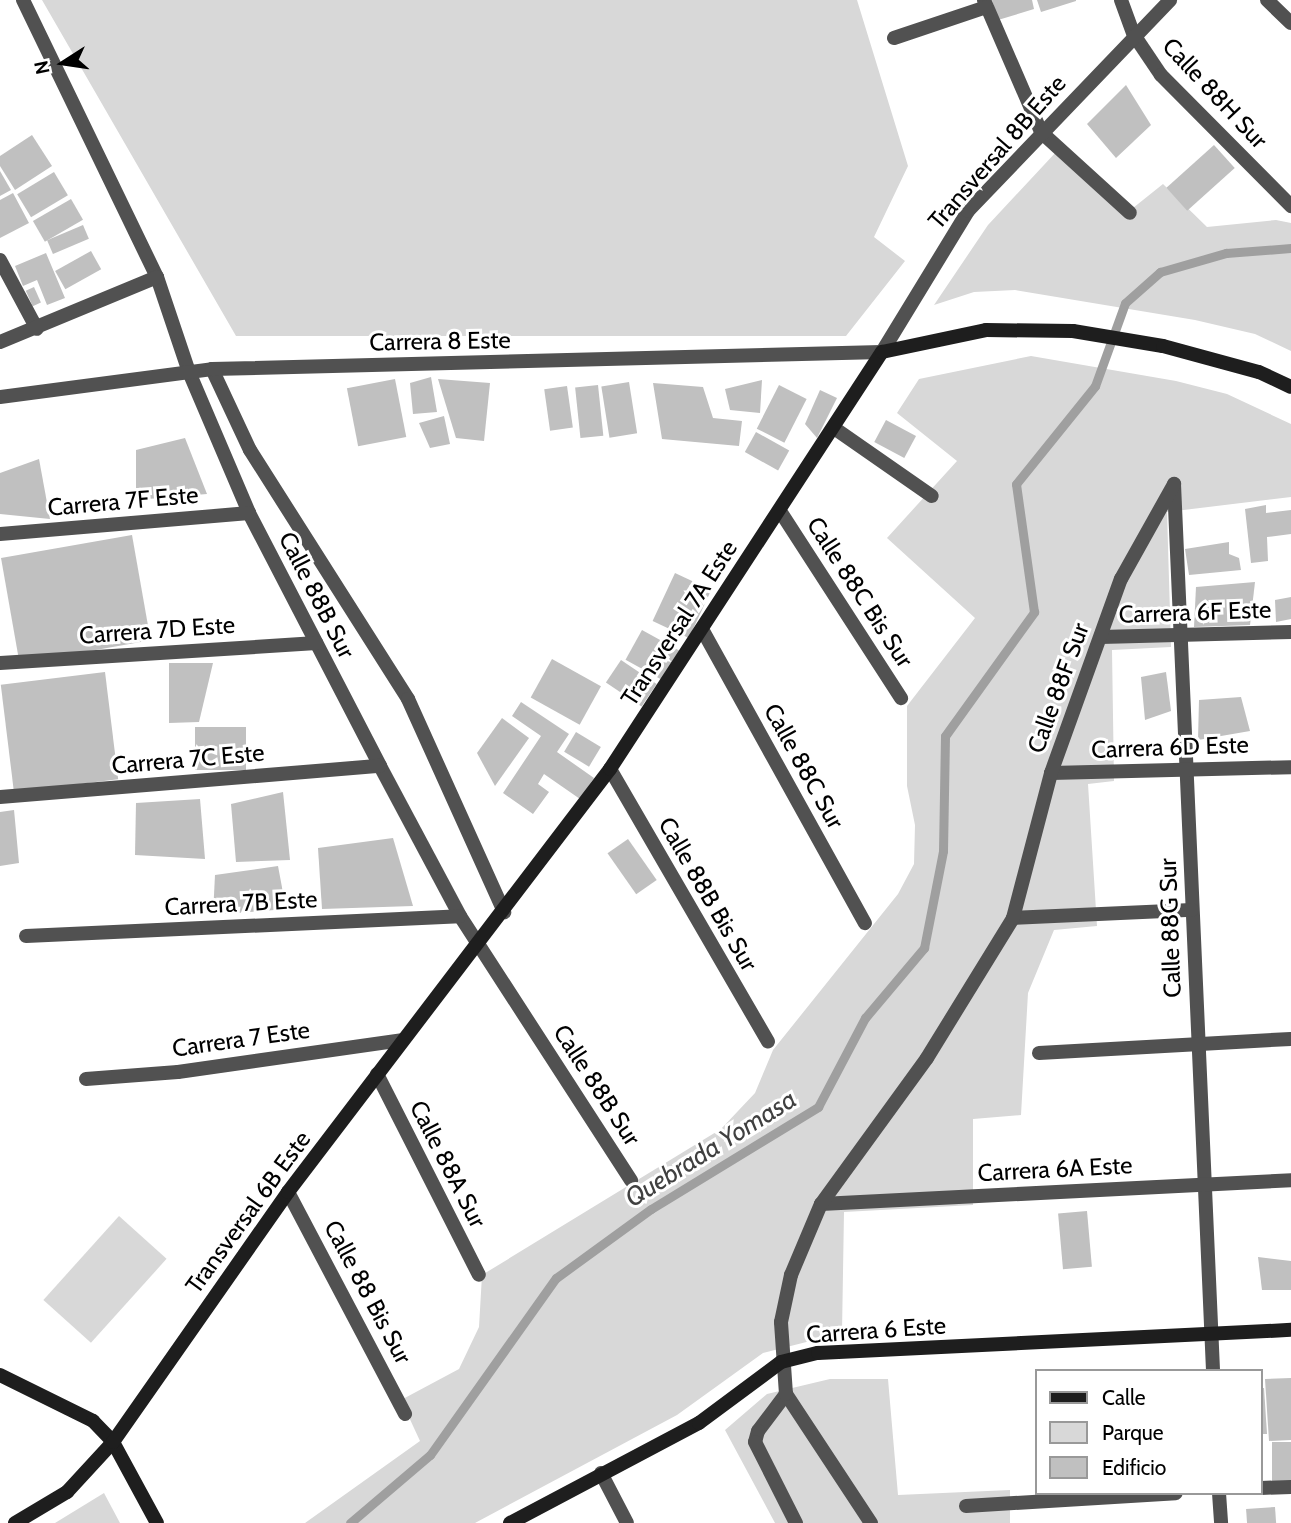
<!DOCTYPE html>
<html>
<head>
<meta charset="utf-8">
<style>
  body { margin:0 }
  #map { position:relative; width:1291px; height:1523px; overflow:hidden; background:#fff; font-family:Cabin,sans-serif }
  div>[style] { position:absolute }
  .green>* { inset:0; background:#d8d8d8; transform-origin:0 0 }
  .stream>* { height:9px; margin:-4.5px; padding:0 4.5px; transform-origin:4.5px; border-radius:4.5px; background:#9f9f9f }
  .building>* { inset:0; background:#c0c0c0; transform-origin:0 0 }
  .street>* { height:14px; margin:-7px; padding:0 7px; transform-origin:7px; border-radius:7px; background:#515151 }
  .secondary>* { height:14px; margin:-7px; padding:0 7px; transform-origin:7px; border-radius:7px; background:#1e1e1e }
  span { translate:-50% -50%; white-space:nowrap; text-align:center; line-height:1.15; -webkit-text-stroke:6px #fff; paint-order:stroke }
  .street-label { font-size:24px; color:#000 }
  .water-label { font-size:26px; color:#404040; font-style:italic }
  .legend { position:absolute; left:1035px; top:1369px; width:228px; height:126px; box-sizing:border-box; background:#fff; border:2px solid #999; margin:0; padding:9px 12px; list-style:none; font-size:21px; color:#000 }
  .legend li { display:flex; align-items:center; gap:14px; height:35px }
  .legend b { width:35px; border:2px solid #999 }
  .north { position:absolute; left:28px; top:28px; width:70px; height:70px; -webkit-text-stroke:5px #fff; paint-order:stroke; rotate:258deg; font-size:19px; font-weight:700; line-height:28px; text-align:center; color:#000 }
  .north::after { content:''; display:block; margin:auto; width:24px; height:32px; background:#000; clip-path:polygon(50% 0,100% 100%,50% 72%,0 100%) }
</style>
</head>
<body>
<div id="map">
  <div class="green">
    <div style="clip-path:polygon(42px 0,857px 0,908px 166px,874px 237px,905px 261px,846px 336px,236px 336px)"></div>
    <div style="clip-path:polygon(1057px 151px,1128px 212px,1163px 184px,1207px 227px,1276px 220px,1291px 223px,1291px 351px,1255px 334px,1195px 320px,1015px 290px,974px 292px,934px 305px,988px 225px)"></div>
    <div style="clip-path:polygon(1031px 356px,1176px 381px,1227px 394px,1291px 424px,1291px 497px,1167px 512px,1171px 647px,1112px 650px,1114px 781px,1088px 784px,1097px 926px,1054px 930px,1028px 993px,1021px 1115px,973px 1119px,973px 1205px,844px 1212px,842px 1333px,763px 1353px,677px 1415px,475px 1523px,305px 1523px,420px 1441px,401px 1400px,459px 1369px,479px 1327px,482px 1275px,721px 1129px,755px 1093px,773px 1050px,898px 894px,914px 864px,915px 825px,907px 786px,907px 706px,975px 618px,887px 538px,957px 461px,897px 413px,919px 379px)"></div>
    <div style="left:119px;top:1216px;width:64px;height:113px;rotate:42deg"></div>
    <div style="clip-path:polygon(830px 1379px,888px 1379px,898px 1495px,1010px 1490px,1010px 1523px,775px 1523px,725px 1430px,767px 1394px)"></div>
    <div style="clip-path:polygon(104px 1493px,120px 1523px,55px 1523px)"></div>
  </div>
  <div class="stream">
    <div style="left:350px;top:1523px;width:105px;rotate:-40.4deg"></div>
    <div style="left:430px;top:1455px;width:217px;rotate:-54.6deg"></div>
    <div style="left:556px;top:1278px;width:117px;rotate:-36deg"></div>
    <div style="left:651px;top:1209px;width:196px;rotate:-31.4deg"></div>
    <div style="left:818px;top:1107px;width:101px;rotate:-62.2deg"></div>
    <div style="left:865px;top:1018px;width:92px;rotate:-49.9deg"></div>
    <div style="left:924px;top:948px;width:99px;rotate:-78.9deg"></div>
    <div style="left:943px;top:851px;width:115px;rotate:-89deg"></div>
    <div style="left:945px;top:736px;width:153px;rotate:-54.3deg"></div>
    <div style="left:1034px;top:612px;width:129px;rotate:-98deg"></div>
    <div style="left:1016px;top:484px;width:126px;rotate:-51.1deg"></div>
    <div style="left:1095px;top:386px;width:88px;rotate:-70.1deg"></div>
    <div style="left:1125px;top:303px;width:47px;rotate:-41.5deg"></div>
    <div style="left:1160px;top:272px;width:69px;rotate:-16.1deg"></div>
    <div style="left:1226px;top:253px;width:65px;rotate:-4.4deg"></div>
  </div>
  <div class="building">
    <div style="clip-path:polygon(992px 0,1032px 0,1034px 9px,998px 20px)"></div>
    <div style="clip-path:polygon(1037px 0,1076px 0,1076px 1px,1041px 12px)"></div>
    <div style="clip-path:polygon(1126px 85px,1151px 125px,1116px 158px,1087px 124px)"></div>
    <div style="clip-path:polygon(32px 135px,52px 166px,15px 190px,0 166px,0 156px)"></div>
    <div style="left:1214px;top:145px;width:31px;height:64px;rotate:48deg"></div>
    <div style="clip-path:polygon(0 171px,11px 190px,0 196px)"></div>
    <div style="left:54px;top:172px;width:27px;height:43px;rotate:59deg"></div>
    <div style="clip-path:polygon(13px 193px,29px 223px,0 238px,0 200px)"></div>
    <div style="left:71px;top:199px;width:24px;height:44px;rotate:60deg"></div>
    <div style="left:83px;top:225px;width:15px;height:39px;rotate:67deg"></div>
    <div style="left:91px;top:251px;width:21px;height:41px;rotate:61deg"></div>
    <div style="clip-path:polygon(46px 253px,65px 298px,47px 305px,37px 280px,23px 286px,15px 266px)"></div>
    <div style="left:34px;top:287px;width:17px;height:9px;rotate:66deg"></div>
    <div style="clip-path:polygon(431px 377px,437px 412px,413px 414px,410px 383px)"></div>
    <div style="left:395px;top:379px;width:59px;height:49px;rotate:79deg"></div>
    <div style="clip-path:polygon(438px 379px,490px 383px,484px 441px,456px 438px)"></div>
    <div style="clip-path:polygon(762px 380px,760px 413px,730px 410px,725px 389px)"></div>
    <div style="left:629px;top:382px;width:52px;height:28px;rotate:81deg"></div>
    <div style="clip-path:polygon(653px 383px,703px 387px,713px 418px,742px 421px,739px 446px,662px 439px)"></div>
    <div style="left:598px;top:385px;width:51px;height:23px;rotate:84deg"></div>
    <div style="left:779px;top:385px;width:31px;height:49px;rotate:27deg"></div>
    <div style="left:567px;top:386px;width:42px;height:23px;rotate:82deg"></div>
    <div style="clip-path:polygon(820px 390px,837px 398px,817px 438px,805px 424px)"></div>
    <div style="clip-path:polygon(444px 416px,450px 444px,430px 448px,419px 423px)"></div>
    <div style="left:886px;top:420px;width:34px;height:25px;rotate:28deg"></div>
    <div style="left:756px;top:432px;width:38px;height:23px;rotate:29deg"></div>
    <div style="clip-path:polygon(185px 438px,207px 494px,136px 500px,136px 450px)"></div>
    <div style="clip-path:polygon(39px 459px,50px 519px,0 514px,0 473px)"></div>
    <div style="clip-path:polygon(1266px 505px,1266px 513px,1291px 510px,1291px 534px,1267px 537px,1268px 561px,1251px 563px,1245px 509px)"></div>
    <div style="left:132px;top:535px;width:107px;height:133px;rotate:80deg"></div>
    <div style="clip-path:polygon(1229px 542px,1229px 554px,1239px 558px,1241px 570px,1189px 575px,1185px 549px)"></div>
    <div style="left:675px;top:573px;width:40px;height:53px;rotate:25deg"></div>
    <div style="clip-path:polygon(1255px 582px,1250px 625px,1194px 627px,1196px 587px)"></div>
    <div style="clip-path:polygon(1291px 597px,1291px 619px,1276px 622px,1275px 600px)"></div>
    <div style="left:642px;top:630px;width:43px;height:34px;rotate:29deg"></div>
    <div style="left:552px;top:659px;width:56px;height:44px;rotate:29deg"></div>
    <div style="left:621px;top:660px;width:43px;height:27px;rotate:34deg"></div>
    <div style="clip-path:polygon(169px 663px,213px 663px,199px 722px,169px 723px)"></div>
    <div style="left:105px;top:672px;width:108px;height:105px;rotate:83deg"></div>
    <div style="clip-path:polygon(1166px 672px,1171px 711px,1145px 720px,1141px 677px)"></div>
    <div style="clip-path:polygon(1241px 697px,1250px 731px,1198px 740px,1199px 700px)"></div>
    <div style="clip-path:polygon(521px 702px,569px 734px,557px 752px,594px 778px,580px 799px,544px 774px,538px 784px,549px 792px,533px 814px,503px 793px,541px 736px,512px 716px)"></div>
    <div style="clip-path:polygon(502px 718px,529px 738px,495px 786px,477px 753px)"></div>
    <div style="left:246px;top:727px;width:43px;height:51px;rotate:90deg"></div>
    <div style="left:576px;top:732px;width:29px;height:23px;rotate:31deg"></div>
    <div style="clip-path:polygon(283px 792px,290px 860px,236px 862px,231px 804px)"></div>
    <div style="clip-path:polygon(200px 799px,205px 859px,135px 855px,136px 803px)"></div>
    <div style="clip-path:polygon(14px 810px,19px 863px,0 866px,0 812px)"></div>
    <div style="clip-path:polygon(393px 838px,413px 906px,322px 909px,318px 848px)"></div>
    <div style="left:628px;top:839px;width:50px;height:25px;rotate:55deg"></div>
    <div style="clip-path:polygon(278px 866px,286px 909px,213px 915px,215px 875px)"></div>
    <div style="left:1087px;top:1211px;width:56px;height:29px;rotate:85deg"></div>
    <div style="clip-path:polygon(1258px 1257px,1291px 1261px,1291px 1290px,1262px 1290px)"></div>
    <div style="clip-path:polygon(1291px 1378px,1291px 1440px,1269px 1441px,1265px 1379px)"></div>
    <div style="clip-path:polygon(1261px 1388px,1264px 1388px,1267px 1434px,1261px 1434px)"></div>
    <div style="left:1291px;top:1442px;width:43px;height:19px;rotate:90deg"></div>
    <div style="left:1275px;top:1507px;width:16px;height:29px;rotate:86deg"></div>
  </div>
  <div class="street">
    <div style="left:23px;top:0;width:308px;rotate:64.2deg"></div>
    <div style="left:157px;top:277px;width:100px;rotate:71.4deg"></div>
    <div style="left:189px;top:372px;width:153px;rotate:66.9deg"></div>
    <div style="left:249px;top:513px;width:285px;rotate:62.6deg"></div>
    <div style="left:380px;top:766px;width:170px;rotate:61.9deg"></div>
    <div style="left:460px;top:916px;width:315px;rotate:57.1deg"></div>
    <div style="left:984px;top:0;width:144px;rotate:66.6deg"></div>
    <div style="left:1041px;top:132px;width:120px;rotate:42.3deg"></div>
    <div style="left:1121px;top:0;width:37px;rotate:70deg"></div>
    <div style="left:1134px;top:35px;width:48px;rotate:56deg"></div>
    <div style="left:1161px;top:75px;width:185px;rotate:45.2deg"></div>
    <div style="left:1267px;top:0;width:33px;rotate:44deg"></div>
    <div style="left:894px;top:38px;width:97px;rotate:-18.6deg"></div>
    <div style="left:0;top:260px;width:78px;rotate:61.8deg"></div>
    <div style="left:0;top:342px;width:170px;rotate:-22.5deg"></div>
    <div style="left:212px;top:369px;width:89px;rotate:64.9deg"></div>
    <div style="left:250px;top:450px;width:295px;rotate:57.6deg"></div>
    <div style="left:408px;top:699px;width:234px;rotate:65.7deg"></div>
    <div style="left:0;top:397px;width:214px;rotate:-7.5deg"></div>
    <div style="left:212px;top:369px;width:670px;rotate:-1.45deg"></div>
    <div style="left:882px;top:352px;width:165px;rotate:-58.6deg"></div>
    <div style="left:968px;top:211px;width:292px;rotate:-46.2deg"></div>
    <div style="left:834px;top:428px;width:119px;rotate:34.8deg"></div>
    <div style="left:1174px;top:484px;width:888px;rotate:87.48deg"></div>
    <div style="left:780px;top:511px;width:223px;rotate:57.1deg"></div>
    <div style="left:0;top:534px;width:250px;rotate:-4.8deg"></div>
    <div style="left:703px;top:631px;width:334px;rotate:61deg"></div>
    <div style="left:1101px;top:637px;width:190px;rotate:-1.5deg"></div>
    <div style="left:0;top:663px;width:317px;rotate:-3.6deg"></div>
    <div style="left:610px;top:769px;width:315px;rotate:59.9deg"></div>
    <div style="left:1051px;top:773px;width:240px;rotate:-1.4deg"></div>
    <div style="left:0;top:797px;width:381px;rotate:-4.7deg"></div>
    <div style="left:1013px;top:918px;width:179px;rotate:-2.6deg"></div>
    <div style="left:26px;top:936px;width:434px;rotate:-2.6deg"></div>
    <div style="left:1039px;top:1053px;width:252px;rotate:-3.2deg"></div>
    <div style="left:377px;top:1074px;width:225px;rotate:63.1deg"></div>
    <div style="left:86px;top:1079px;width:92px;rotate:-4.4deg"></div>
    <div style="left:178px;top:1072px;width:226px;rotate:-8.1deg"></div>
    <div style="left:288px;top:1192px;width:251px;rotate:62.2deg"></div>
    <div style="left:821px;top:1204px;width:471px;rotate:-2.9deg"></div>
    <div style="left:786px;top:1394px;width:46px;rotate:127.1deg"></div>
    <div style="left:758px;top:1431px;width:11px;rotate:105deg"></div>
    <div style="left:755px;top:1442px;width:91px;rotate:63.2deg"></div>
    <div style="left:601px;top:1473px;width:56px;rotate:62.5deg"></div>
    <div style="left:1261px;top:1488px;width:30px;rotate:-2deg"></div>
    <div style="left:1219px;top:1493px;width:30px;rotate:86deg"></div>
    <div style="left:966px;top:1506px;width:210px;rotate:-3.5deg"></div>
    <div style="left:871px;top:1523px;width:154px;rotate:-123.4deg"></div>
    <div style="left:786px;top:1394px;width:72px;rotate:-94deg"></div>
    <div style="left:781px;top:1322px;width:48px;rotate:-78deg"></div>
    <div style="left:791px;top:1275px;width:77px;rotate:-67.1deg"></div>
    <div style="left:821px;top:1204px;width:180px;rotate:-54deg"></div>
    <div style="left:927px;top:1058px;width:164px;rotate:-58.4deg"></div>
    <div style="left:1013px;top:918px;width:150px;rotate:-75.3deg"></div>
    <div style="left:1051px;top:773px;width:206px;rotate:-70.2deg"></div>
    <div style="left:1121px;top:579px;width:109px;rotate:-60.8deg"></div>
  </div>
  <div class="secondary">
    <div style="left:0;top:1375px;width:104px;rotate:26.3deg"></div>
    <div style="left:93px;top:1421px;width:29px;rotate:46deg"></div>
    <div style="left:113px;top:1442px;width:92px;rotate:61.5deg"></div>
    <div style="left:15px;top:1523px;width:61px;rotate:-30.8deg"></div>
    <div style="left:67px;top:1492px;width:68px;rotate:-47.4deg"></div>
    <div style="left:113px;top:1442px;width:305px;rotate:-55deg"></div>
    <div style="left:288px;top:1192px;width:532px;rotate:-52.72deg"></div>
    <div style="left:610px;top:769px;width:498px;rotate:-56.9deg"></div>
    <div style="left:882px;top:352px;width:106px;rotate:-11.9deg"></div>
    <div style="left:986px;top:330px;width:87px;rotate:0.7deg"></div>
    <div style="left:1073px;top:331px;width:91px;rotate:9.5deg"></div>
    <div style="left:1163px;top:346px;width:99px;rotate:15.2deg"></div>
    <div style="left:1259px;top:372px;width:35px;rotate:25deg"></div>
    <div style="left:510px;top:1523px;width:214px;rotate:-27.9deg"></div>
    <div style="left:699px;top:1423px;width:102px;rotate:-36.6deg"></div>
    <div style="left:781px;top:1362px;width:38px;rotate:-14deg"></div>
    <div style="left:818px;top:1353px;width:474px;rotate:-2.8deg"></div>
  </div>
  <div class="street-label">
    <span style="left:1215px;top:93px;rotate:47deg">Calle 88H Sur</span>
    <span style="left:997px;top:152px;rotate:-49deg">Transversal 8B Este</span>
    <span style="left:440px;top:341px;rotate:-1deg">Carrera 8 Este</span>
    <span style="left:123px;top:501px;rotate:-5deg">Carrera 7F Este</span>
    <span style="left:860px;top:592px;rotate:57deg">Calle 88C Bis Sur</span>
    <span style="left:317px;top:595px;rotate:63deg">Calle 88B Sur</span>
    <span style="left:1195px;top:612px;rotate:-2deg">Carrera 6F Este</span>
    <span style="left:679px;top:623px;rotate:-57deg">Transversal 7A Este</span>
    <span style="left:157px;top:630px;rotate:-4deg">Carrera 7D Este</span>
    <span style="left:1058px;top:688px;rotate:-70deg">Calle 88F Sur</span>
    <span style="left:1170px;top:747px;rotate:-2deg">Carrera 6D Este</span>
    <span style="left:188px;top:759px;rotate:-5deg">Carrera 7C Este</span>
    <span style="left:804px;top:766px;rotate:61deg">Calle 88C Sur</span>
    <span style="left:708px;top:894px;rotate:60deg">Calle 88B Bis Sur</span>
    <span style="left:241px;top:903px;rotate:-3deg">Carrera 7B Este</span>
    <span style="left:1170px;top:928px;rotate:-92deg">Calle 88G Sur</span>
    <span style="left:241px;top:1039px;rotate:-8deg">Carrera 7 Este</span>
    <span style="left:597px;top:1085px;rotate:57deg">Calle 88B Sur</span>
    <span style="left:448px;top:1164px;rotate:63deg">Calle 88A Sur</span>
    <span style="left:1055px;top:1169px;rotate:-3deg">Carrera 6A Este</span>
    <span style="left:248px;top:1212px;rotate:-54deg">Transversal 6B Este</span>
    <span style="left:368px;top:1292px;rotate:62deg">Calle 88 Bis Sur</span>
    <span style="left:876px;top:1330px;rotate:-4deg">Carrera 6 Este</span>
  </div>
  <div class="water-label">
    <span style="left:711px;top:1149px;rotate:-32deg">Quebrada Yomasa</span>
  </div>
  <ul class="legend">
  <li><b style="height:9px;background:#1e1e1e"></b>Calle</li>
  <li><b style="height:19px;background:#d8d8d8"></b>Parque</li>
  <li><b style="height:19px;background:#c0c0c0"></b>Edificio</li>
  </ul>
  <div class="north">N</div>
</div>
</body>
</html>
